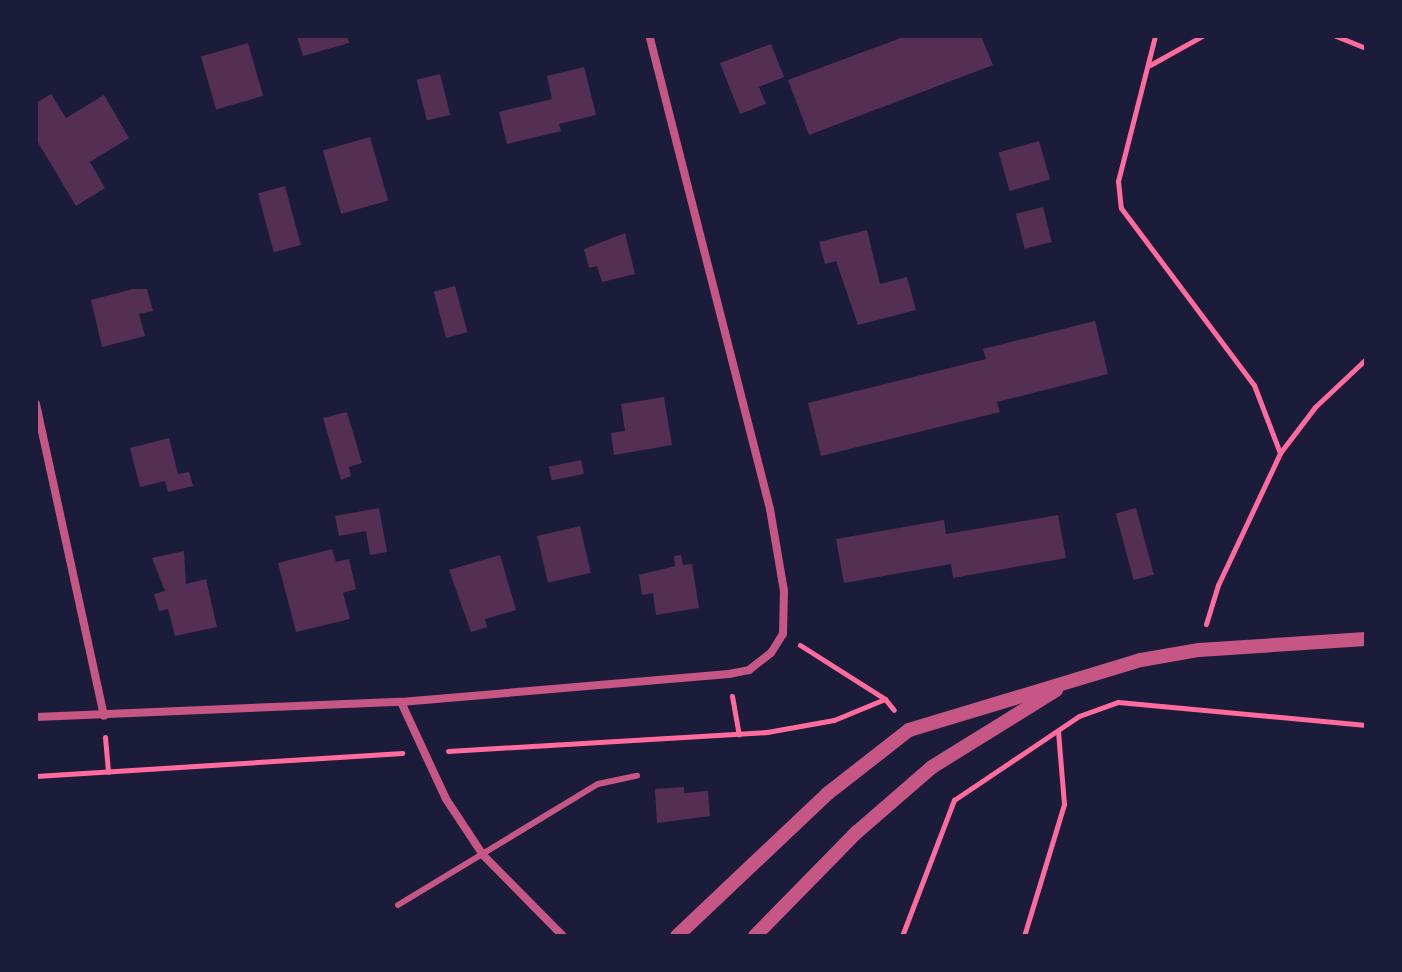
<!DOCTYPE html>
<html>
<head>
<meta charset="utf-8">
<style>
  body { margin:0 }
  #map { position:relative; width:1402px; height:972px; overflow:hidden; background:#1b1b3a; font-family:Helvetica,sans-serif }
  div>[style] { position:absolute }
  .building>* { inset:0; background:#542f53; transform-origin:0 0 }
  .path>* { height:5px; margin:-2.5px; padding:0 2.5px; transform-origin:2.5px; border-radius:2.5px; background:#ff6b9d }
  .service>* { height:6px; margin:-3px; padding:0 3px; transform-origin:3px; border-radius:3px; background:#c65784 }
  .minor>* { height:8px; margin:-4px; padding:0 4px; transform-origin:4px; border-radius:4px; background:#c65784 }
  .tertiary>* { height:14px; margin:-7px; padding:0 7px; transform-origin:7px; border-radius:7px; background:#c65784 }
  span { translate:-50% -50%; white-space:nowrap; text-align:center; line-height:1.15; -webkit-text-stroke:6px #1b1b3a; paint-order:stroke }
  .frame { position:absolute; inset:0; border:38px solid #1b1b3a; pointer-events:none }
</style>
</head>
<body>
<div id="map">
  <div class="building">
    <div style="clip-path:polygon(297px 36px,347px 36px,349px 43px,303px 56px)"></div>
    <div style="clip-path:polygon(906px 36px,981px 36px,993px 65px,809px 135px,788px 80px)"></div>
    <div style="left:248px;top:43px;width:55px;height:49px;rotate:74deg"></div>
    <div style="clip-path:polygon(771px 44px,784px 77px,759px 87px,766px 104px,740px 114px,720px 63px)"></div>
    <div style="clip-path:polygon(584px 67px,596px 115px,559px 124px,561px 131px,507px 144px,499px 112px,552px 99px,547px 76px)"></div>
    <div style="left:440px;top:74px;width:42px;height:24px;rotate:76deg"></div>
    <div style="clip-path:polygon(51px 94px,66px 118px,104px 95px,129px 138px,90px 162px,105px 188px,76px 206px,36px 139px,36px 103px)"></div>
    <div style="left:370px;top:137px;width:66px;height:49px;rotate:74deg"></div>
    <div style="left:1039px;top:141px;width:40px;height:42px;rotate:74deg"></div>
    <div style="left:285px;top:186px;width:61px;height:28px;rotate:75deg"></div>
    <div style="left:1043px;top:207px;width:36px;height:28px;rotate:76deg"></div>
    <div style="clip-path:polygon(867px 230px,880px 284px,907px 277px,916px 310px,858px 325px,836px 261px,825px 264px,819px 242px)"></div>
    <div style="clip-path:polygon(625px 233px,635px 274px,602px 282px,597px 266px,589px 268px,584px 249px)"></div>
    <div style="left:455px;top:286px;width:48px;height:22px;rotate:75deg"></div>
    <div style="clip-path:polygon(133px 289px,147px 289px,153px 311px,139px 314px,145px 336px,102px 347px,91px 300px)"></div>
    <div style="clip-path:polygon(1095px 321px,1108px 374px,997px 402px,1000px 412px,821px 456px,808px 403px,986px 359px,983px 349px)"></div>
    <div style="clip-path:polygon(664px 397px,672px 445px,614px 455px,611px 433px,625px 431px,621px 404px)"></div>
    <div style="clip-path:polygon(347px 412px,362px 463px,349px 467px,351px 476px,341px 480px,323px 418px)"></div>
    <div style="clip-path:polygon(169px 438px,178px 474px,189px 472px,193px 486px,168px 492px,165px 481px,140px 487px,130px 448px)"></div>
    <div style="left:581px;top:460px;width:14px;height:33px;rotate:78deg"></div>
    <div style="clip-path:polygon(379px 508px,387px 552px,370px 555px,366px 531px,339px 536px,335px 516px)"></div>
    <div style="left:1136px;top:508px;width:69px;height:21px;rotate:75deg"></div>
    <div style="clip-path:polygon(1058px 515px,1066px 558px,953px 578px,951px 564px,844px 583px,836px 539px,944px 520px,946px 534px)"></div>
    <div style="left:580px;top:526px;width:48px;height:44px;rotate:77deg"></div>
    <div style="clip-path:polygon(332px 549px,336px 562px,349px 559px,356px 589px,343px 593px,350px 619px,296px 632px,278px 563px)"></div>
    <div style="clip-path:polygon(184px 551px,186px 584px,206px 579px,217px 627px,175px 636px,168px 609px,159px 611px,154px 594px,165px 591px,152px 558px)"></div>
    <div style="clip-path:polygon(500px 555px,516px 610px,485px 619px,487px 627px,471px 632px,449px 570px)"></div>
    <div style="clip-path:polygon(681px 555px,683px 565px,692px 564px,699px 608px,656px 615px,653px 593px,642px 595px,639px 575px,675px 566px,674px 556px)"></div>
    <div style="clip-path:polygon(684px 787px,684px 793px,708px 791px,710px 816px,657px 823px,655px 789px)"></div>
  </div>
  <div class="path">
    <div style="left:1155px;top:36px;width:150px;rotate:104.3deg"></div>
    <div style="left:1118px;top:181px;width:27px;rotate:84deg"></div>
    <div style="left:1121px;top:208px;width:221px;rotate:53.1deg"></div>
    <div style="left:1254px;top:385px;width:73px;rotate:69.1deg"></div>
    <div style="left:1336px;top:36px;width:32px;rotate:22deg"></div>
    <div style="left:1150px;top:65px;width:60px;rotate:-29.1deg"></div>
    <div style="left:1206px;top:624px;width:41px;rotate:-72.9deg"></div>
    <div style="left:1218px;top:585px;width:146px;rotate:-64.8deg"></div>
    <div style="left:1280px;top:453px;width:58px;rotate:-52.7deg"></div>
    <div style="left:1315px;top:407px;width:70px;rotate:-43.3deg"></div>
    <div style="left:800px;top:645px;width:101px;rotate:32.4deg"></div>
    <div style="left:885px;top:699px;width:14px;rotate:51deg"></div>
    <div style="left:732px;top:696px;width:39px;rotate:80deg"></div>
    <div style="left:105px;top:737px;width:35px;rotate:85deg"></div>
    <div style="left:448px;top:751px;width:320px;rotate:-3.4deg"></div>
    <div style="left:767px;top:732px;width:68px;rotate:-10.2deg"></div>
    <div style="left:834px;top:720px;width:55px;rotate:-22.4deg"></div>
    <div style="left:36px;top:776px;width:367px;rotate:-3.6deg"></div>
    <div style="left:902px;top:936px;width:146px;rotate:-69.1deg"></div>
    <div style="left:954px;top:800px;width:151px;rotate:-33.9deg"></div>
    <div style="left:1079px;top:716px;width:41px;rotate:-19.7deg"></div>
    <div style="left:1118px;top:702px;width:249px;rotate:5.3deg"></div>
    <div style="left:1024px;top:936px;width:138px;rotate:-73.1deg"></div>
    <div style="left:1064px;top:804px;width:73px;rotate:-94.7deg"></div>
  </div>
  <div class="service">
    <div style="left:398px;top:905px;width:234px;rotate:-31.2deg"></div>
    <div style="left:598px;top:784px;width:40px;rotate:-12deg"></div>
  </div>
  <div class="minor">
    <div style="left:36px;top:404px;width:319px;rotate:77.7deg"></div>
    <div style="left:401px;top:702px;width:107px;rotate:65.1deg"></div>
    <div style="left:446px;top:799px;width:67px;rotate:56.5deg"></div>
    <div style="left:483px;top:855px;width:114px;rotate:45.4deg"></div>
    <div style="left:36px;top:717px;width:365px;rotate:-2.4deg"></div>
    <div style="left:401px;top:702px;width:329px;rotate:-4.9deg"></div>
    <div style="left:729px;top:674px;width:20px;rotate:-11deg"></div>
    <div style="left:749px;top:670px;width:28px;rotate:-38deg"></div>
    <div style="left:771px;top:653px;width:22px;rotate:-58deg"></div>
    <div style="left:783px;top:634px;width:43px;rotate:-88.7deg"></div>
    <div style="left:784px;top:591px;width:83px;rotate:-99.7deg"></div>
    <div style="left:770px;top:509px;width:488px;rotate:-104.3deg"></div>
  </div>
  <div class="tertiary">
    <div style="left:677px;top:936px;width:207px;rotate:-43.4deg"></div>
    <div style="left:827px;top:794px;width:104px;rotate:-38deg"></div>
    <div style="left:909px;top:730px;width:242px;rotate:-16.8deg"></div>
    <div style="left:1141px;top:660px;width:59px;rotate:-9.8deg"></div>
    <div style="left:1199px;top:650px;width:167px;rotate:-3.8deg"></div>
    <div style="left:755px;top:936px;width:146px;rotate:-45.6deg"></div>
    <div style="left:857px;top:832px;width:99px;rotate:-40.9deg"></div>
    <div style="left:932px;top:767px;width:146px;rotate:-31.8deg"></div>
  </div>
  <div class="frame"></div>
</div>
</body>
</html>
